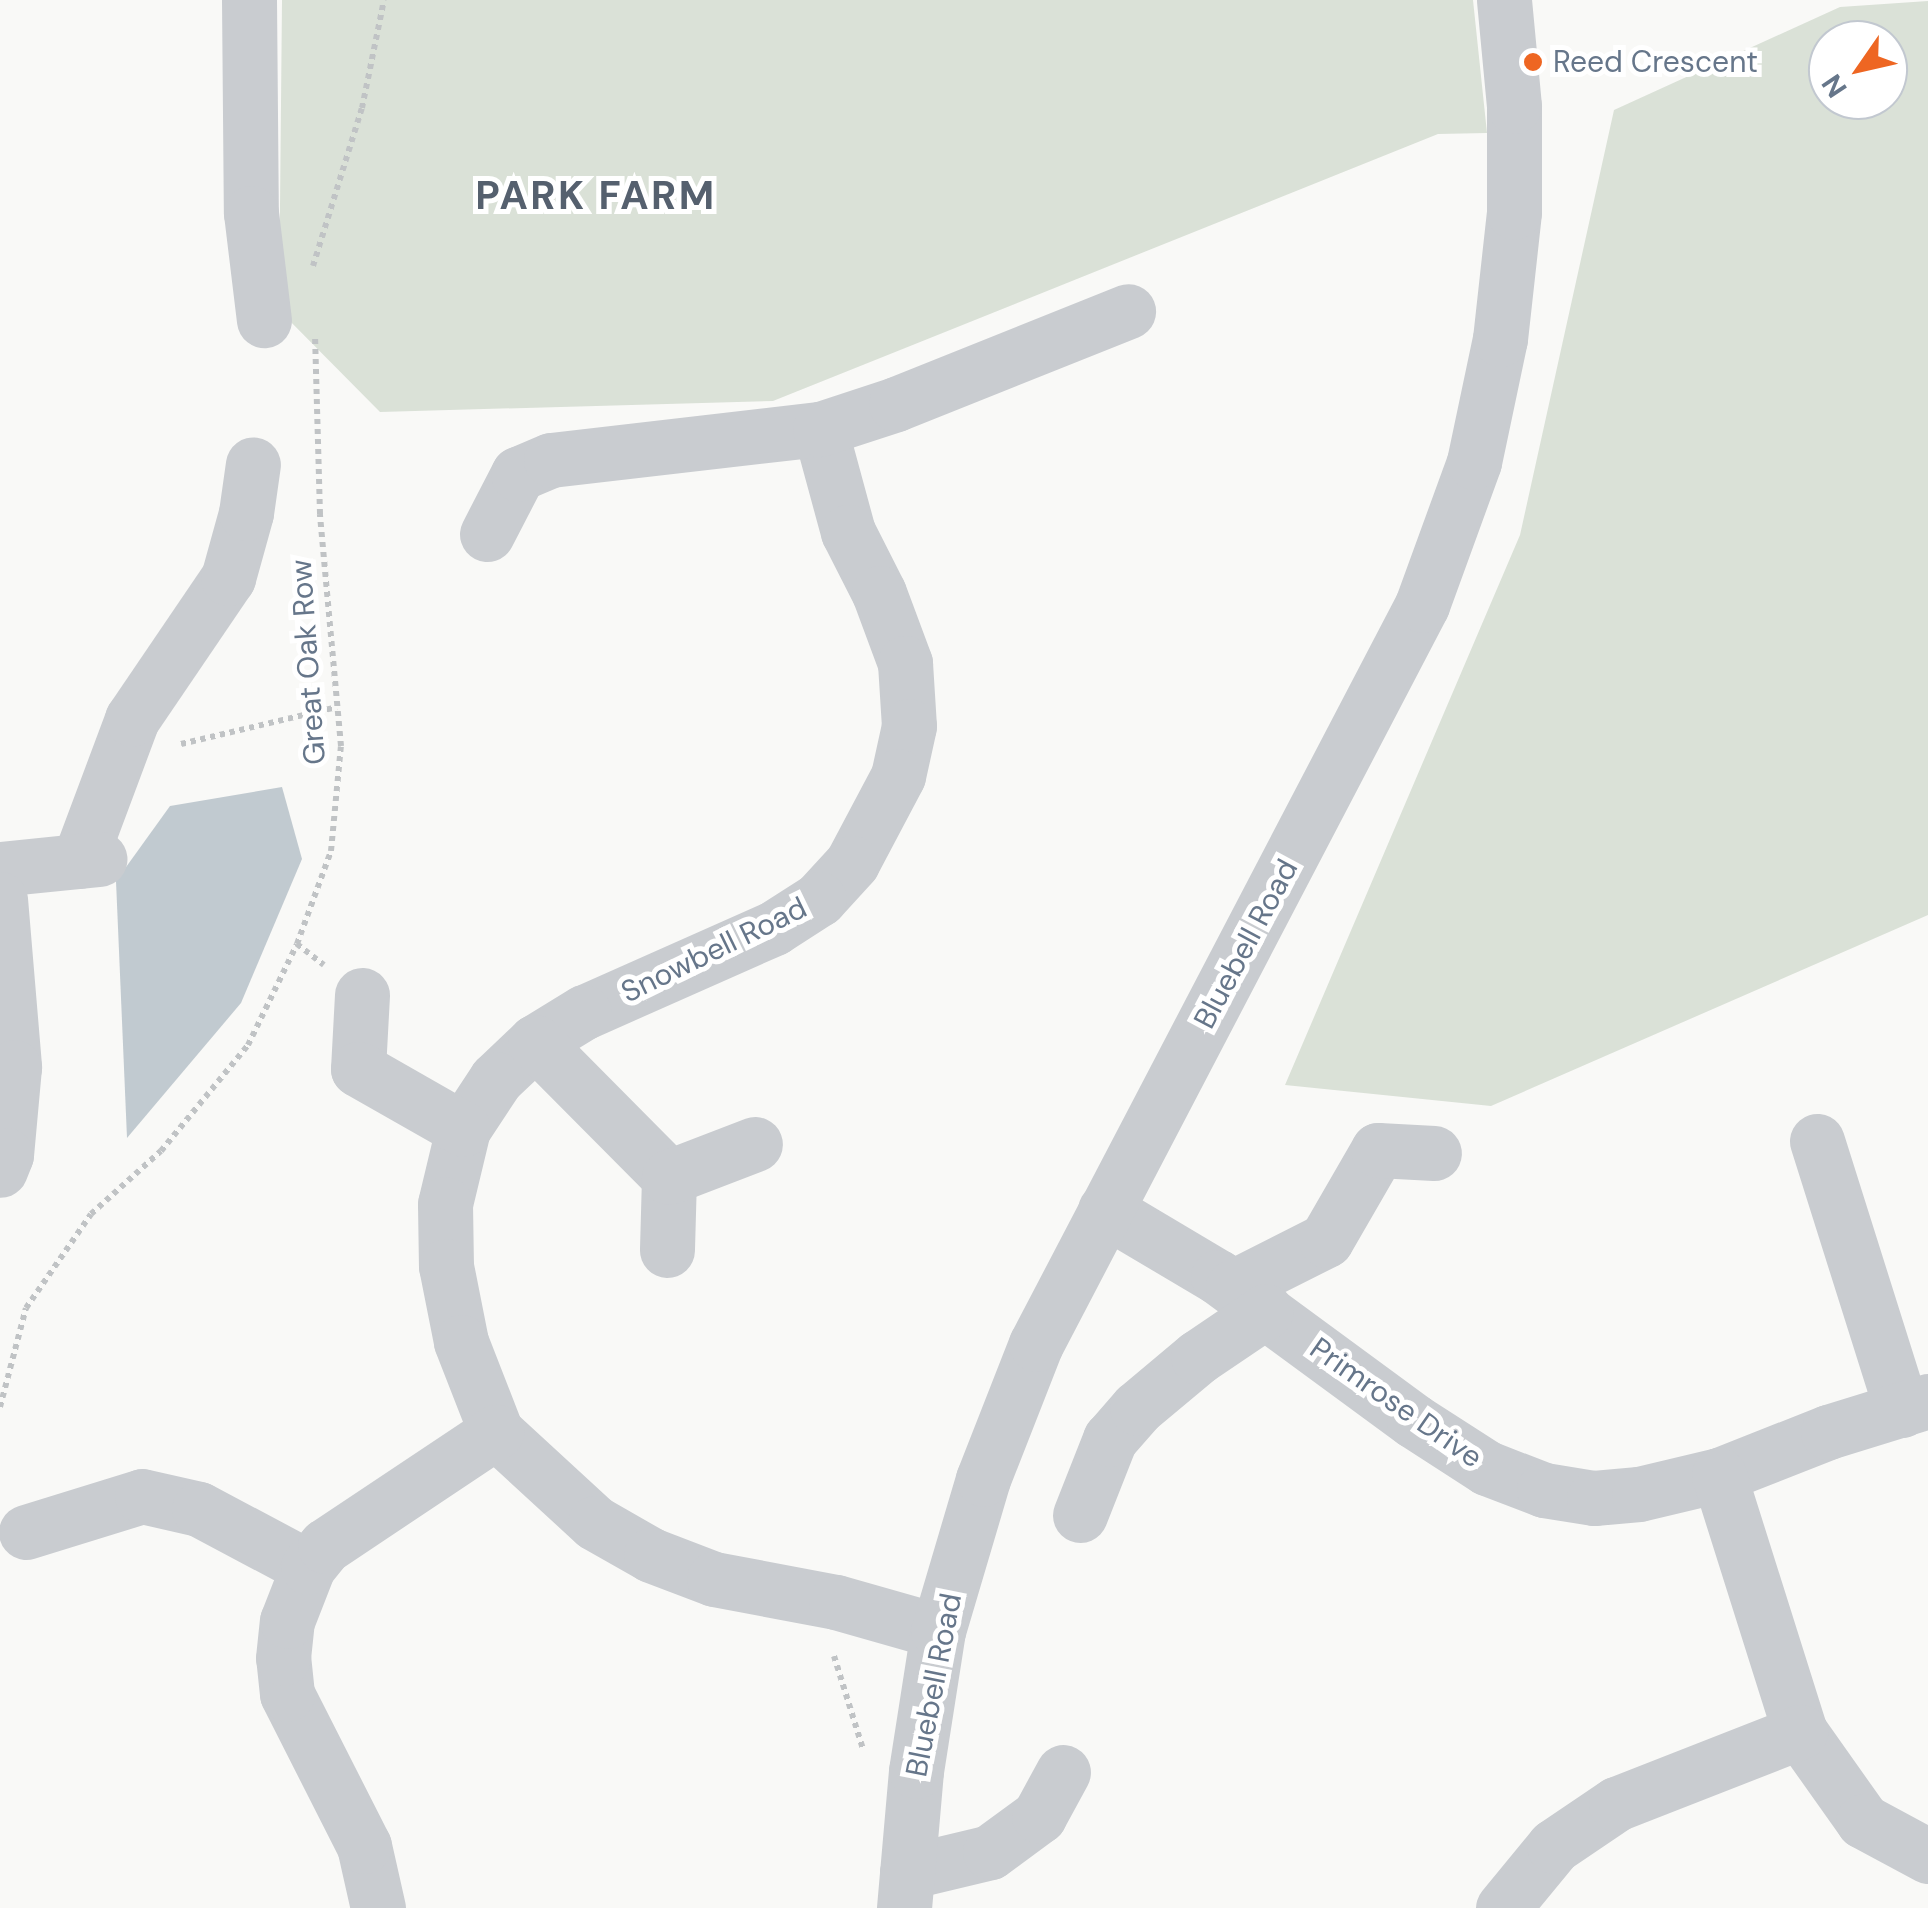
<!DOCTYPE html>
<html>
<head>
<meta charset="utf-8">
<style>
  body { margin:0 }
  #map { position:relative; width:1928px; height:1908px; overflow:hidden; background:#f9f9f7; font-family:"DM Sans",sans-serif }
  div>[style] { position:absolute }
  .green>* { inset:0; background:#dae1d7 }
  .water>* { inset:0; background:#c1cad0 }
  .path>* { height:6px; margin-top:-3px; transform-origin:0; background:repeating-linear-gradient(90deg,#c0c3c5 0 5px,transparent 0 10px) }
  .minor>* { height:55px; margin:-27.5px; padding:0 27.5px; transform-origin:27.5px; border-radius:27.5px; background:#c9ccd0 }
  .dots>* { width:28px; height:28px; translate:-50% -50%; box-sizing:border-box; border:5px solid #fff; border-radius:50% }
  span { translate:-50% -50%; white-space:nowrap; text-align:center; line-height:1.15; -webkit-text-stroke:10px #fff; paint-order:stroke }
  .poi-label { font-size:30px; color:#66768a }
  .left { translate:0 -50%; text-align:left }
  .street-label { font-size:30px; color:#66768a }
  .district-label { font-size:40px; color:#55606e; font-weight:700; letter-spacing:2.5px }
  .north { position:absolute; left:1808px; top:20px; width:100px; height:100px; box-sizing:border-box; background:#fff; border:2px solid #c2c8d0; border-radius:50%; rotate:236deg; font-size:28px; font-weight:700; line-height:40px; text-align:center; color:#66768a }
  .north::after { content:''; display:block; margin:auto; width:35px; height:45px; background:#e62; clip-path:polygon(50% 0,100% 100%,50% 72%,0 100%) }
</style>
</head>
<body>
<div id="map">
  <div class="green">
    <div style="clip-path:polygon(282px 0,1473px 0,1487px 133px,1438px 134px,773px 401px,380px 412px,279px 310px)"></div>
    <div style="clip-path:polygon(evenodd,1928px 1px,1928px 915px,1491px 1106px,1285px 1085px,1520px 535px,1614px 110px,1840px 7px,1928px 1px,1828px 40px,1888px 40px,1888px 100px,1828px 100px,1828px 40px)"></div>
  </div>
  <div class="water">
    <div style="clip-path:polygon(282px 787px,302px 859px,241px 1003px,127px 1138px,116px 881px,170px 806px)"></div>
  </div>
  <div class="path">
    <div style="left:313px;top:266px;width:165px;rotate:-72.8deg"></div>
    <div style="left:362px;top:108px;width:110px;rotate:-78.5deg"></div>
    <div style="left:181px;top:744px;width:160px;rotate:-13.3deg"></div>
    <div style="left:297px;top:944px;width:34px;rotate:38deg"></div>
    <div style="left:0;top:1407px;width:102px;rotate:-75.3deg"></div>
    <div style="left:26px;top:1308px;width:114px;rotate:-55.3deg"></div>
    <div style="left:91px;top:1214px;width:94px;rotate:-42deg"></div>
    <div style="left:161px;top:1151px;width:137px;rotate:-50.6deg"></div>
    <div style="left:248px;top:1045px;width:112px;rotate:-64.1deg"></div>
    <div style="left:297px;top:944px;width:99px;rotate:-69.9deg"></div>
    <div style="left:331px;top:851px;width:105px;rotate:-84.6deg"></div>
    <div style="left:341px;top:746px;width:233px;rotate:-95.2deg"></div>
    <div style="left:320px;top:514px;width:176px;rotate:-91.6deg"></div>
    <div style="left:834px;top:1656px;width:97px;rotate:72.7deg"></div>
  </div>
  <div class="minor">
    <div style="left:249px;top:0;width:213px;rotate:89.5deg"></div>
    <div style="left:251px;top:213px;width:108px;rotate:83.1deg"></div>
    <div style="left:820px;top:429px;width:107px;rotate:74.8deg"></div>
    <div style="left:848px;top:532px;width:68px;rotate:63.1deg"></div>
    <div style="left:879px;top:593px;width:75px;rotate:69.6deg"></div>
    <div style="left:905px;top:663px;width:63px;rotate:86.4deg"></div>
    <div style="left:909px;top:726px;width:51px;rotate:102.4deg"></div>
    <div style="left:898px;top:776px;width:98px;rotate:117.9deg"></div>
    <div style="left:852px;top:863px;width:49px;rotate:132.5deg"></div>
    <div style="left:819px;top:899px;width:54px;rotate:147.2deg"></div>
    <div style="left:774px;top:928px;width:208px;rotate:156.1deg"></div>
    <div style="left:584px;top:1012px;width:57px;rotate:148.5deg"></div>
    <div style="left:535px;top:1042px;width:54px;rotate:136.5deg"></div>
    <div style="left:496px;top:1079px;width:60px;rotate:123.4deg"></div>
    <div style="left:463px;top:1129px;width:77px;rotate:103.5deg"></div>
    <div style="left:445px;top:1204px;width:62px;rotate:89.1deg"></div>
    <div style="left:446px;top:1266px;width:77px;rotate:78.8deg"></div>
    <div style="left:461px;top:1342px;width:97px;rotate:68.7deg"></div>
    <div style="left:496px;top:1432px;width:134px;rotate:42.6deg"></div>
    <div style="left:595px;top:1523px;width:64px;rotate:29.7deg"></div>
    <div style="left:651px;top:1555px;width:67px;rotate:20.9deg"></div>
    <div style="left:714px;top:1579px;width:124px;rotate:10.7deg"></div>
    <div style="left:836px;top:1602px;width:106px;rotate:15.9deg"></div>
    <div style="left:487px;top:534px;width:68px;rotate:-62.7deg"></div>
    <div style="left:518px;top:474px;width:36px;rotate:-23deg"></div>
    <div style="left:551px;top:460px;width:271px;rotate:-6.6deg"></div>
    <div style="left:820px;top:429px;width:80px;rotate:-18.2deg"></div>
    <div style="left:896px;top:404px;width:250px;rotate:-21.8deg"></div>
    <div style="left:79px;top:861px;width:152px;rotate:-69.5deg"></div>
    <div style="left:132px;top:719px;width:171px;rotate:-55.8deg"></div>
    <div style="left:228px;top:578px;width:67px;rotate:-74.5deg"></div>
    <div style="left:246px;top:513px;width:49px;rotate:-81.9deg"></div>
    <div style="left:0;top:869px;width:100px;rotate:-5.8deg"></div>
    <div style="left:0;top:899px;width:169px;rotate:85.2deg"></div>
    <div style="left:14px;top:1067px;width:88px;rotate:95.2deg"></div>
    <div style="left:6px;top:1155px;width:16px;rotate:112deg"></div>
    <div style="left:362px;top:995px;width:74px;rotate:93.1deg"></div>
    <div style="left:358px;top:1069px;width:121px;rotate:29.7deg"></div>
    <div style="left:535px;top:1042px;width:190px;rotate:45.2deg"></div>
    <div style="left:669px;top:1177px;width:73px;rotate:91.6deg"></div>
    <div style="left:1817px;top:1141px;width:282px;rotate:72.5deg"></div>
    <div style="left:669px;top:1177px;width:92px;rotate:-21deg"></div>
    <div style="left:1105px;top:1210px;width:131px;rotate:30.7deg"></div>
    <div style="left:1218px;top:1277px;width:243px;rotate:36.3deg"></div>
    <div style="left:1414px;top:1421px;width:87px;rotate:32.8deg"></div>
    <div style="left:1487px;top:1468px;width:61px;rotate:21.1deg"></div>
    <div style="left:1544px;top:1490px;width:51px;rotate:9.1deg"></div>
    <div style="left:1594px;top:1498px;width:45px;rotate:-5.1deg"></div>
    <div style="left:1639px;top:1494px;width:82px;rotate:-13.4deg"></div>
    <div style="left:1719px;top:1475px;width:117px;rotate:-21.5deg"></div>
    <div style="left:1828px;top:1432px;width:105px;rotate:-17.2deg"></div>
    <div style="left:1233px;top:1287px;width:104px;rotate:-26.8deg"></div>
    <div style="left:1326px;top:1240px;width:104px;rotate:-60deg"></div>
    <div style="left:1378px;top:1150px;width:56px;rotate:3.1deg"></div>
    <div style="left:1719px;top:1475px;width:269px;rotate:72.5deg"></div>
    <div style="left:1800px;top:1732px;width:109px;rotate:54.7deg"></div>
    <div style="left:1863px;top:1821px;width:74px;rotate:28.3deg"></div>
    <div style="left:1080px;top:1515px;width:82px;rotate:-68.5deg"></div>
    <div style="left:1110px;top:1439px;width:41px;rotate:-48.9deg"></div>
    <div style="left:1137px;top:1408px;width:80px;rotate:-39.9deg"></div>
    <div style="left:1198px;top:1357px;width:82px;rotate:-34.1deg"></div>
    <div style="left:26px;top:1532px;width:121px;rotate:-17.2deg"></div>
    <div style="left:142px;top:1496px;width:58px;rotate:12.8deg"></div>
    <div style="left:199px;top:1509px;width:123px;rotate:28deg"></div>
    <div style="left:907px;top:1872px;width:85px;rotate:-13.5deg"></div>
    <div style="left:990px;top:1852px;width:61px;rotate:-36.3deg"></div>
    <div style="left:1039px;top:1816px;width:50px;rotate:-61.4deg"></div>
    <div style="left:378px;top:1908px;width:64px;rotate:-102.7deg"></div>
    <div style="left:364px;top:1846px;width:170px;rotate:-116.9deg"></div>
    <div style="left:287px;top:1694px;width:36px;rotate:-96deg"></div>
    <div style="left:283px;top:1658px;width:37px;rotate:-84deg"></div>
    <div style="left:287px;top:1621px;width:58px;rotate:-68.7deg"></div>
    <div style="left:308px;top:1567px;width:27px;rotate:-51deg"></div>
    <div style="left:325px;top:1546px;width:206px;rotate:-33.7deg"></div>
    <div style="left:904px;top:1908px;width:138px;rotate:-85deg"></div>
    <div style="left:916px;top:1771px;width:142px;rotate:-81.1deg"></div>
    <div style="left:938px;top:1631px;width:159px;rotate:-73.5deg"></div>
    <div style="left:983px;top:1479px;width:145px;rotate:-68.6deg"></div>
    <div style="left:1036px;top:1344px;width:834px;rotate:-62.42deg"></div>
    <div style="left:1422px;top:605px;width:152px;rotate:-70deg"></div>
    <div style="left:1474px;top:462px;width:126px;rotate:-78.1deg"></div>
    <div style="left:1500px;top:339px;width:128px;rotate:-83.7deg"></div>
    <div style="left:1514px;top:212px;width:106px;rotate:-90deg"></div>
    <div style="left:1514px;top:106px;width:106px;rotate:-95.4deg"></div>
    <div style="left:1503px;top:1908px;width:80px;rotate:-50.6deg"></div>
    <div style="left:1554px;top:1846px;width:75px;rotate:-34.1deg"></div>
    <div style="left:1616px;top:1804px;width:198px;rotate:-21.4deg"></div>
  </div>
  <div class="dots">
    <div style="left:1533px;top:62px;background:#e62"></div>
  </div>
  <div class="poi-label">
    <span class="left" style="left:1553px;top:62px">Reed Crescent</span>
  </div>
  <div class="street-label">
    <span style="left:308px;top:662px;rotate:-94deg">Great Oak Row</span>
    <span style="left:1246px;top:944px;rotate:-62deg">Bluebell Road</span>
    <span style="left:714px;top:950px;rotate:-26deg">Snowbell Road</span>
    <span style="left:1396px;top:1403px;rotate:35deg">Primrose Drive</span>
    <span style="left:934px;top:1685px;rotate:-79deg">Bluebell Road</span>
  </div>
  <div class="district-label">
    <span style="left:596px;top:195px">PARK FARM</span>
  </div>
  <div class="north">N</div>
</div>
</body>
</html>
